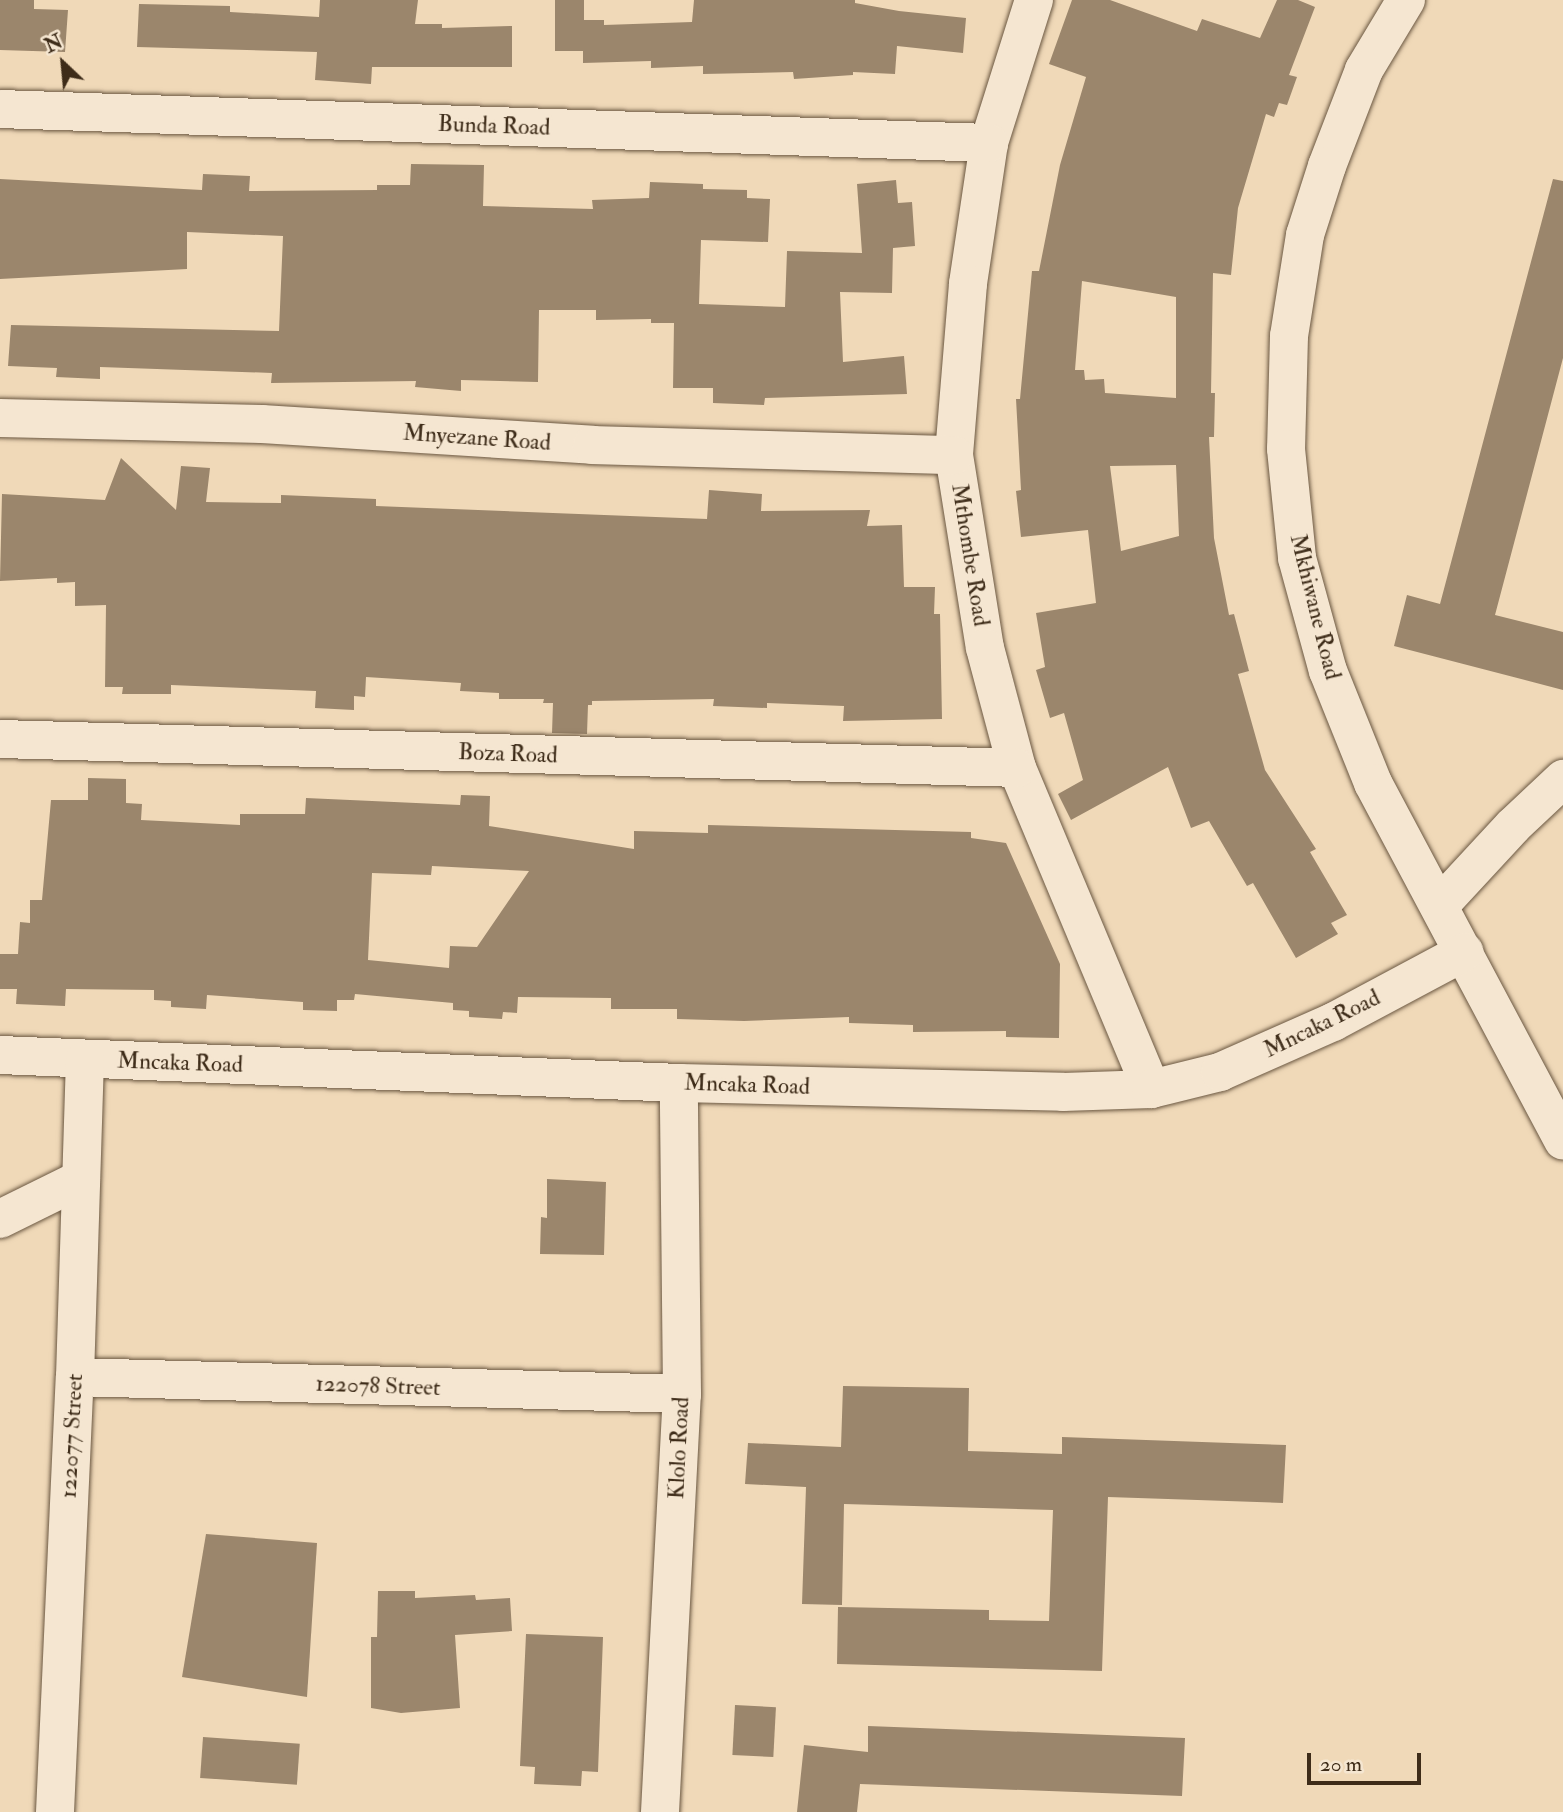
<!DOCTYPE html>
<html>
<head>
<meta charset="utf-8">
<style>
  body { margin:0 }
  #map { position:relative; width:1563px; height:1812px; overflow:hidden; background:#f0d9b8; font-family:"IM FELL Double Pica",serif }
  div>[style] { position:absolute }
  .building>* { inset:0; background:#9b866c; transform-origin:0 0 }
  .roads { filter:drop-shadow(0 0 2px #6a5741) drop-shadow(0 0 2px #6a5741) }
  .minor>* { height:38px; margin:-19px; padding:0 19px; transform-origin:19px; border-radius:19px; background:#f5e6d1 }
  span { translate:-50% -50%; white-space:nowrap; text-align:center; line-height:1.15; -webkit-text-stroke:5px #f5e6d1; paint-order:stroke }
  .street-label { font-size:23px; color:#3e2c19 }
  .north { position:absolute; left:28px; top:28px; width:70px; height:70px; -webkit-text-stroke:5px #f5e6d1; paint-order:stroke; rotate:334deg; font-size:19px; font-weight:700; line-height:28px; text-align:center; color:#3e2c19 }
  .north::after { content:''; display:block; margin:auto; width:24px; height:32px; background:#3e2c19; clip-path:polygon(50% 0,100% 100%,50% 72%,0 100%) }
  .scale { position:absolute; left:1307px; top:1753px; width:114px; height:32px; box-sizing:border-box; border:4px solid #3e2c19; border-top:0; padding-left:9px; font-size:21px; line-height:24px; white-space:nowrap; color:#3e2c19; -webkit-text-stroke:5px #f5e6d1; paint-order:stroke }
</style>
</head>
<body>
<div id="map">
  <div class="building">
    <div style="clip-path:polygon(0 0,34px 0,34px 9px,68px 10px,65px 52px,0 50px)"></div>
    <div style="clip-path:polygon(320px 0,418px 0,415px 24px,442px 24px,442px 28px,512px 26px,512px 67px,372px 67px,371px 84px,315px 80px,317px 52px,137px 47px,139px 4px,230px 6px,230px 12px,319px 17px)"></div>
    <div style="clip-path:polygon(555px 0,584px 0,584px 20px,604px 20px,604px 25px,692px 22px,694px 0,855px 0,855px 3px,899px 11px,966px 18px,963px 53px,897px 46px,895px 74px,853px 72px,853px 75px,794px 79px,793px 72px,703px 74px,703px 66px,651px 68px,651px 61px,583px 63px,583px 51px,555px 51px)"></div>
    <div style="clip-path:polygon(evenodd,1072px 0,1110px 0,1197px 31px,1202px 19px,1260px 38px,1277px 0,1298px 0,1315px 7px,1289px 75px,1297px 77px,1287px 105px,1279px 103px,1274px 117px,1266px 114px,1238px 208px,1231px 275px,1213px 273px,1211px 393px,1215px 393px,1214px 437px,1209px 437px,1214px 538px,1229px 615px,1234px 614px,1249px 671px,1238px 674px,1265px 770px,1316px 849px,1310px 852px,1347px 915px,1331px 923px,1338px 934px,1296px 958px,1253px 883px,1247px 886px,1209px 821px,1191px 828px,1168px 767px,1071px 820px,1058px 794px,1083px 780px,1064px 713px,1050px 718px,1036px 670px,1045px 667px,1036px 613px,1096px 603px,1088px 530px,1021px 537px,1016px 491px,1021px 490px,1016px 399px,1020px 399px,1032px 271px,1039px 271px,1060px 165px,1086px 77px,1049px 64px,1072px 0,1082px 281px,1176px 297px,1176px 398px,1105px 393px,1104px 379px,1085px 380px,1084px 370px,1075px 370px,1082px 281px,1072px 0,1176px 465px,1179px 536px,1121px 551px,1110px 466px,1176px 465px)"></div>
    <div style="clip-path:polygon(411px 164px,484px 165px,483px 206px,593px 209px,592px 200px,649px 198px,650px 182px,703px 184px,703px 189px,747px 190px,747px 198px,770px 199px,768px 242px,701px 240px,699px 304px,785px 307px,787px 251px,862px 253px,857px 184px,896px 180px,898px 203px,912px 202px,915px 246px,893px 248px,892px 293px,840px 292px,843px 362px,904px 356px,907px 394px,765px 398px,764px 405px,713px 403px,713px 388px,673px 388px,674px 323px,651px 323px,651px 319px,596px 320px,596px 310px,539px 310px,538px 382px,461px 380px,461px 391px,415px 387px,416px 381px,271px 383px,272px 373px,100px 367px,100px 379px,56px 377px,57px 368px,8px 366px,11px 325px,279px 331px,283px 236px,187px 232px,187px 269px,0 279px,0 179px,202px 190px,203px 174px,250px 176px,249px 191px,377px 190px,377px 185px,410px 185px)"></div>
    <div style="clip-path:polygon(1553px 179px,1563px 181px,1563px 358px,1495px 615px,1563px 632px,1563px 690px,1394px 646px,1407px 595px,1440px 604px)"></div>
    <div style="clip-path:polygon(121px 458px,176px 510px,181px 466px,210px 468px,206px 502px,281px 503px,281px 495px,376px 499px,376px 506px,707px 519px,709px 490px,762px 494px,761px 511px,870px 510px,867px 526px,902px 525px,904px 587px,935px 587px,934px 614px,940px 614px,942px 719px,843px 721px,844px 706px,767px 703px,767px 708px,713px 706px,714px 699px,592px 701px,592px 705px,588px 705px,587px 734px,552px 733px,553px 703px,543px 703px,544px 699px,499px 699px,499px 693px,460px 691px,461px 683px,366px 677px,365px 697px,354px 696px,354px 710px,315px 708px,316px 691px,171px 685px,171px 694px,122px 694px,123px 687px,105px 687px,106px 605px,75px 606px,75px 582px,57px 583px,57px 578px,0 581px,2px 494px,105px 500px)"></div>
    <div style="clip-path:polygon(evenodd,88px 778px,126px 779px,126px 803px,142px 804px,141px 820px,240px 825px,240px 814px,305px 814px,306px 798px,460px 805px,461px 795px,490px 796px,489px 826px,634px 849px,634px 831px,708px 833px,708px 825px,971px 832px,971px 838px,1006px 843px,1060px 964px,1059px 1038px,1006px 1037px,1006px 1031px,913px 1032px,913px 1025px,849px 1023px,849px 1017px,744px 1021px,677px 1019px,677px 1009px,611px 1009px,611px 998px,518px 997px,517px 1013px,503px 1012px,502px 1019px,469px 1017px,469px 1011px,453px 1010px,453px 1003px,355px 994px,354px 1000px,337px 1000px,337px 1011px,303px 1010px,303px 1002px,207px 995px,206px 1009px,171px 1007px,171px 1001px,154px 1000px,154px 990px,66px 989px,65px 1006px,16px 1004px,17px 989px,0 989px,0 954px,18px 954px,20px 922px,30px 923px,30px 900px,42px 900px,51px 800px,88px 800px,88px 778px,432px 866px,529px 871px,477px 947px,450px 946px,449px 968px,368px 960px,372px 873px,431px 875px,432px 866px)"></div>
    <div style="clip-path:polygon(547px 1179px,606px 1182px,604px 1255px,540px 1254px,541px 1217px,547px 1218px)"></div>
    <div style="clip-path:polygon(843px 1386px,969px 1388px,968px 1451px,1062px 1454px,1062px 1437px,1286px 1445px,1283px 1503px,1108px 1497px,1102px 1671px,837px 1664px,838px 1607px,989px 1610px,989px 1620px,1049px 1621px,1053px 1510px,844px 1504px,842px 1605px,802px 1604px,806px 1487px,745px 1484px,748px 1443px,841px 1447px)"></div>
    <div style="clip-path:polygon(206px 1534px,317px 1543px,307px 1697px,182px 1677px)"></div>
    <div style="clip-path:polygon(378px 1591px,415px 1591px,415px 1598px,475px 1595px,476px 1600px,510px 1598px,512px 1631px,455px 1635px,460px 1708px,401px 1713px,371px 1708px,371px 1637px,377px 1637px)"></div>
    <div style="clip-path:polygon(526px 1634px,603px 1637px,598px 1772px,582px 1771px,581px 1786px,534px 1784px,535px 1767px,520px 1766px)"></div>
    <div style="left:735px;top:1705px;width:41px;height:50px;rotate:3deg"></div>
    <div style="clip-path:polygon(868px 1726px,1185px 1738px,1182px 1796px,860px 1784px,857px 1812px,797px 1812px,804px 1745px,868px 1752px)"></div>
    <div style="left:203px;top:1737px;width:97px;height:41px;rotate:4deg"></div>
  </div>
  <div class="roads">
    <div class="minor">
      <div style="left:1034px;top:0;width:150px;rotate:107.5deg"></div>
      <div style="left:989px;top:143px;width:143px;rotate:98.5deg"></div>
      <div style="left:968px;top:284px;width:172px;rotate:94.7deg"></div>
      <div style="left:954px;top:455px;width:195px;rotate:80.9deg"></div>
      <div style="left:985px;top:648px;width:124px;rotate:75.1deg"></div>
      <div style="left:1017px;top:768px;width:348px;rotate:67.3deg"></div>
      <div style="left:1406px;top:0;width:82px;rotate:121deg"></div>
      <div style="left:1364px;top:70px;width:103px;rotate:111.1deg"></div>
      <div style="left:1327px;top:166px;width:72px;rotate:107.7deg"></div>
      <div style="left:1305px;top:235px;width:102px;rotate:99deg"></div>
      <div style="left:1289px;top:336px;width:113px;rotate:91.5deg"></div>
      <div style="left:1286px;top:449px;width:110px;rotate:84.2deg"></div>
      <div style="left:1297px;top:558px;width:117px;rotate:74.7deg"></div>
      <div style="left:1328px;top:671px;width:121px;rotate:68.1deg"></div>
      <div style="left:1373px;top:783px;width:405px;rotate:62deg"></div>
      <div style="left:0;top:109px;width:990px;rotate:1.97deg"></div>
      <div style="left:0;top:418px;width:262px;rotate:1.3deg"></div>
      <div style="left:262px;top:424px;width:331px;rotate:3.6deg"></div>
      <div style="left:592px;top:445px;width:362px;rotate:1.6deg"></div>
      <div style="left:0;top:739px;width:1017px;rotate:1.63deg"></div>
      <div style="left:1439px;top:906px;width:109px;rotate:-47.2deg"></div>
      <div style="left:1513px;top:826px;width:69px;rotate:-43.2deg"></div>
      <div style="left:0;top:1055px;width:680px;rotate:2.36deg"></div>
      <div style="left:679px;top:1083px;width:384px;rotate:1.3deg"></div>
      <div style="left:1063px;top:1092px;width:88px;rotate:-2deg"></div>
      <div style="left:1151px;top:1089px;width:71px;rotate:-13.8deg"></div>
      <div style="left:1220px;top:1072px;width:124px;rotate:-23.9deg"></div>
      <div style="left:1333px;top:1022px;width:149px;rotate:-28.1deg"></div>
      <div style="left:0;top:1219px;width:90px;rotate:-26.3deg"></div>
      <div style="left:75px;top:1377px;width:607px;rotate:1.6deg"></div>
      <div style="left:55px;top:1812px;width:435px;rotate:-87.4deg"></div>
      <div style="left:75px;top:1377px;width:317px;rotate:-88.2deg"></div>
      <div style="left:660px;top:1812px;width:419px;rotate:-87deg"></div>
      <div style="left:682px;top:1394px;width:311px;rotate:-90.6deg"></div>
    </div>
  </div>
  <div class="street-label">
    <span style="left:494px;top:126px;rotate:2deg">Bunda Road</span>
    <span style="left:477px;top:438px;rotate:4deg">Mnyezane Road</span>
    <span style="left:970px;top:555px;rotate:81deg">Mthombe Road</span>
    <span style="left:1315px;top:607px;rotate:76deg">Mkhiwane Road</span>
    <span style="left:508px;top:754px;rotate:2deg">Boza Road</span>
    <span style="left:1322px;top:1024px;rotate:-26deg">Mncaka Road</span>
    <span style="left:180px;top:1063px;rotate:2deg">Mncaka Road</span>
    <span style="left:747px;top:1085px;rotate:2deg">Mncaka Road</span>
    <span style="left:378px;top:1386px;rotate:2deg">122078 Street</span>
    <span style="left:72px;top:1436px;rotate:-87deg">122077 Street</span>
    <span style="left:679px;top:1448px;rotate:-87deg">Klolo Road</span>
  </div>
  <div class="north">N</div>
  <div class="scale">20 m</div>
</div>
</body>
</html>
